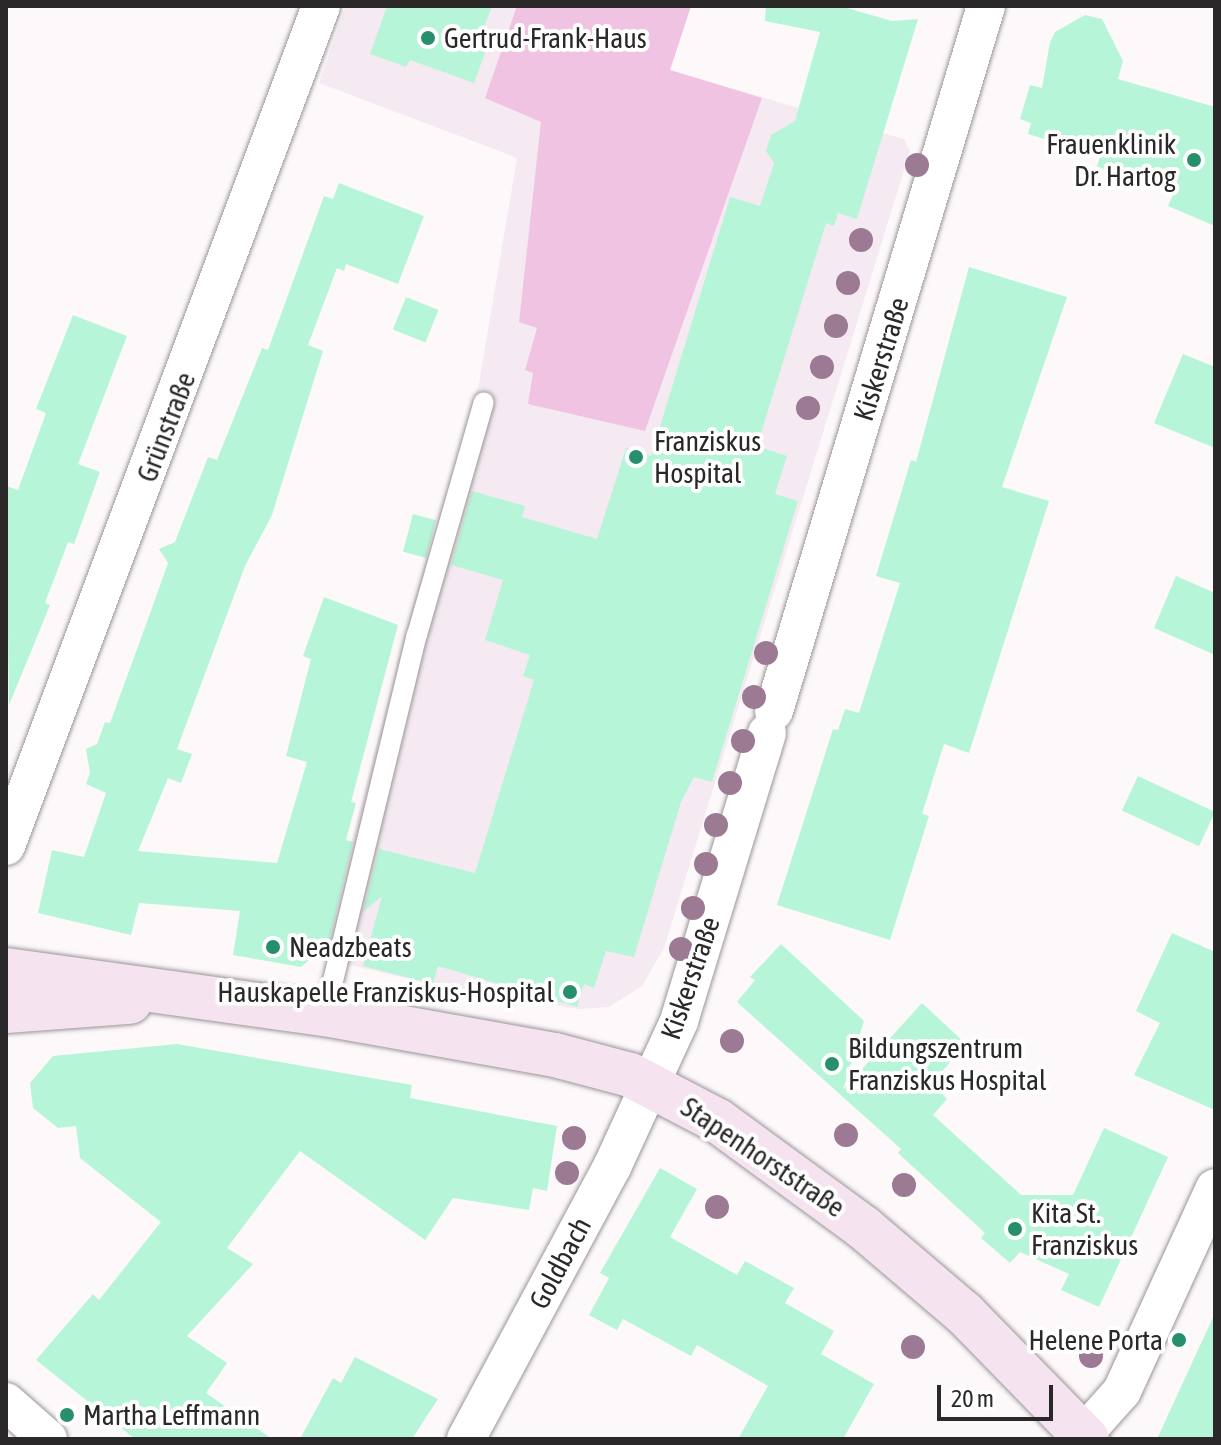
<!DOCTYPE html>
<html>
<head>
<meta charset="utf-8">
<style>
  body { margin:0 }
  #map { position:relative; width:1221px; height:1445px; overflow:hidden; background:#fdf9fb; font-family:"Asap Condensed",sans-serif }
  div>[style] { position:absolute }
  .built>* { inset:0; background:#f5eaf1 }
  .green>* { inset:0; background:#f1c3e2 }
  .building>* { inset:0; background:#b7f5d9; transform-origin:0 0 }
  .roads { filter:drop-shadow(0 0 2px #9a9698) drop-shadow(0 0 2px #9a9698) }
  .service>* { height:20px; margin:-10px; padding:0 10px; transform-origin:10px; border-radius:10px; background:#fff }
  .minor>* { height:38px; margin:-19px; padding:0 19px; transform-origin:19px; border-radius:19px; background:#fff }
  .secondary>* { height:44px; margin:-22px; padding:0 22px; transform-origin:22px; border-radius:22px; background:#f6e3f0 }
  .trees>* { width:24px; height:24px; margin:-12px; border-radius:50%; background:#9c7a94 }
  .dots>* { width:22px; height:22px; translate:-50% -50%; box-sizing:border-box; border:4px solid #fff; border-radius:50% }
  span { translate:-50% -50%; white-space:nowrap; text-align:center; line-height:1.15; -webkit-text-stroke:8px #fff; paint-order:stroke }
  .poi-label { font-size:28px; color:#2a2829 }
  .left { translate:0 -50%; text-align:left }
  .right { translate:-100% -50%; text-align:right }
  .street-label { font-size:28px; color:#2a2829 }
  .frame { position:absolute; inset:0; border:8px solid #2a2829; pointer-events:none }
  .scale { position:absolute; left:937px; top:1385px; width:116px; height:36px; box-sizing:border-box; border:4px solid #2a2829; border-top:0; padding-left:10px; font-size:24px; line-height:28px; white-space:nowrap; color:#2a2829; -webkit-text-stroke:6px #fff; paint-order:stroke }
</style>
</head>
<body>
<div id="map">
  <div class="built">
    <div style="clip-path:polygon(346px 6px,691px 6px,670px 70px,904px 139px,910px 151px,664px 948px,642px 986px,609px 1007px,578px 1009px,435px 985px,321px 958px,412px 609px,479px 383px,517px 158px,319px 83px)"></div>
  </div>
  <div class="green">
    <div style="clip-path:polygon(517px 6px,691px 6px,670px 70px,762px 98px,645px 431px,528px 404px,533px 373px,525px 370px,537px 328px,519px 322px,541px 122px,485px 98px)"></div>
  </div>
  <div class="building">
    <div style="clip-path:polygon(387px 6px,492px 6px,477px 46px,486px 50px,474px 83px,410px 60px,406px 67px,370px 54px)"></div>
    <div style="clip-path:polygon(766px 6px,840px 6px,892px 21px,918px 19px,857px 219px,838px 213px,834px 226px,826px 223px,757px 446px,787px 456px,775px 494px,798px 501px,712px 782px,694px 777px,681px 802px,634px 957px,606px 951px,594px 988px,584px 984px,577px 1007px,438px 966px,433px 984px,363px 966px,382px 896px,363px 912px,379px 849px,475px 873px,534px 680px,523px 676px,530px 655px,485px 640px,503px 580px,451px 565px,472px 491px,525px 506px,522px 517px,597px 539px,626px 448px,651px 456px,730px 197px,760px 206px,774px 163px,766px 151px,771px 135px,795px 121px,820px 32px,765px 21px)"></div>
    <div style="clip-path:polygon(1085px 15px,1102px 19px,1123px 61px,1118px 79px,1215px 107px,1215px 226px,1168px 206px,1176px 188px,1097px 167px,1100px 156px,1028px 134px,1031px 123px,1020px 119px,1030px 85px,1042px 88px,1050px 42px,1055px 32px)"></div>
    <div style="clip-path:polygon(339px 183px,424px 216px,398px 284px,346px 264px,344px 271px,337px 268px,308px 345px,323px 351px,272px 515px,245px 566px,177px 749px,192px 754px,181px 783px,168px 778px,138px 851px,277px 863px,307px 762px,286px 756px,311px 659px,303px 656px,324px 597px,398px 625px,351px 802px,356px 803px,346px 840px,353px 842px,329px 942px,301px 967px,233px 955px,240px 911px,139px 903px,131px 935px,38px 913px,52px 850px,84px 857px,106px 793px,86px 784px,90px 773px,86px 749px,97px 744px,105px 722px,110px 723px,148px 619px,168px 563px,159px 549px,175px 542px,208px 457px,217px 460px,262px 348px,268px 350px,324px 196px,333px 199px)"></div>
    <div style="clip-path:polygon(969px 267px,1067px 297px,1002px 487px,1049px 501px,969px 753px,944px 744px,922px 814px,929px 816px,890px 940px,777px 905px,833px 729px,838px 730px,845px 709px,859px 713px,900px 583px,876px 576px,911px 460px,916px 462px)"></div>
    <div style="left:406px;top:297px;width:35px;height:35px;rotate:22deg"></div>
    <div style="clip-path:polygon(73px 315px,127px 336px,78px 464px,100px 472px,74px 544px,68px 542px,45px 603px,50px 605px,9px 705px,6px 486px,18px 490px,46px 413px,36px 409px)"></div>
    <div style="clip-path:polygon(1183px 354px,1215px 367px,1215px 448px,1154px 423px)"></div>
    <div style="left:413px;top:514px;width:24px;height:39px;rotate:15deg"></div>
    <div style="clip-path:polygon(1176px 576px,1215px 593px,1215px 655px,1154px 628px)"></div>
    <div style="left:1138px;top:776px;width:85px;height:38px;rotate:25deg"></div>
    <div style="clip-path:polygon(1172px 933px,1215px 952px,1215px 1110px,1134px 1075px,1160px 1023px,1136px 1011px)"></div>
    <div style="clip-path:polygon(781px 944px,864px 1021px,843px 1090px,922px 1003px,966px 1044px,932px 1083px,947px 1099px,933px 1115px,1021px 1195px,1073px 1195px,1104px 1128px,1168px 1157px,1099px 1307px,1061px 1290px,1069px 1274px,1020px 1252px,1010px 1263px,981px 1238px,985px 1233px,898px 1153px,901px 1149px,737px 1002px,755px 980px,750px 977px)"></div>
    <div style="clip-path:polygon(177px 1044px,412px 1085px,410px 1098px,557px 1126px,547px 1191px,533px 1188px,529px 1210px,453px 1198px,425px 1240px,300px 1151px,227px 1248px,253px 1264px,187px 1336px,227px 1363px,206px 1393px,272px 1439px,135px 1439px,36px 1360px,93px 1294px,99px 1300px,161px 1222px,80px 1158px,76px 1126px,58px 1128px,33px 1108px,30px 1083px,53px 1056px)"></div>
    <div style="clip-path:polygon(660px 1168px,697px 1189px,670px 1237px,737px 1275px,745px 1261px,794px 1288px,785px 1303px,834px 1331px,821px 1354px,874px 1384px,843px 1439px,738px 1439px,768px 1386px,697px 1345px,691px 1356px,623px 1319px,617px 1330px,589px 1315px,609px 1278px,600px 1273px)"></div>
    <div style="clip-path:polygon(1215px 1313px,1215px 1439px,1157px 1439px)"></div>
    <div style="clip-path:polygon(355px 1357px,438px 1399px,412px 1439px,300px 1439px,333px 1378px,341px 1383px)"></div>
  </div>
  <div class="roads">
    <div class="service">
      <div style="left:325px;top:1014px;width:390px;rotate:-76.4deg"></div>
      <div style="left:417px;top:635px;width:242px;rotate:-74deg"></div>
    </div>
    <div class="minor">
      <div style="left:774px;top:711px;width:736px;rotate:-73.26deg"></div>
      <div style="left:6px;top:846px;width:897px;rotate:-69.44deg"></div>
      <div style="left:6px;top:1402px;width:56px;rotate:41.4deg"></div>
      <div style="left:1083px;top:1435px;width:59px;rotate:-48.4deg"></div>
      <div style="left:1122px;top:1391px;width:223px;rotate:-65.4deg"></div>
      <div style="left:466px;top:1439px;width:309px;rotate:-61.8deg"></div>
      <div style="left:612px;top:1167px;width:161px;rotate:-65.3deg"></div>
      <div style="left:679px;top:1021px;width:301px;rotate:-73deg"></div>
    </div>
    <div class="secondary">
      <div style="left:6px;top:970px;width:322px;rotate:7.9deg"></div>
      <div style="left:325px;top:1014px;width:234px;rotate:10.1deg"></div>
      <div style="left:555px;top:1055px;width:78px;rotate:14.9deg"></div>
      <div style="left:630px;top:1075px;width:99px;rotate:27.6deg"></div>
      <div style="left:718px;top:1121px;width:181px;rotate:36.2deg"></div>
      <div style="left:864px;top:1228px;width:131px;rotate:40.4deg"></div>
      <div style="left:964px;top:1313px;width:176px;rotate:45.7deg"></div>
      <div style="left:6px;top:1011px;width:124px;rotate:-4.2deg"></div>
    </div>
  </div>
  <div class="trees">
    <div style="left:917px;top:165px"></div>
    <div style="left:861px;top:240px"></div>
    <div style="left:848px;top:283px"></div>
    <div style="left:836px;top:326px"></div>
    <div style="left:822px;top:367px"></div>
    <div style="left:808px;top:408px"></div>
    <div style="left:766px;top:653px"></div>
    <div style="left:754px;top:697px"></div>
    <div style="left:743px;top:741px"></div>
    <div style="left:730px;top:783px"></div>
    <div style="left:716px;top:825px"></div>
    <div style="left:706px;top:864px"></div>
    <div style="left:693px;top:908px"></div>
    <div style="left:681px;top:949px"></div>
    <div style="left:732px;top:1041px"></div>
    <div style="left:846px;top:1135px"></div>
    <div style="left:574px;top:1138px"></div>
    <div style="left:567px;top:1173px"></div>
    <div style="left:904px;top:1185px"></div>
    <div style="left:717px;top:1207px"></div>
    <div style="left:913px;top:1347px"></div>
    <div style="left:1091px;top:1356px"></div>
  </div>
  <div class="dots">
    <div style="left:428px;top:38px;background:#278f6b"></div>
    <div style="left:1194px;top:160px;background:#278f6b"></div>
    <div style="left:636px;top:457px;background:#278f6b"></div>
    <div style="left:273px;top:947px;background:#278f6b"></div>
    <div style="left:570px;top:992px;background:#278f6b"></div>
    <div style="left:832px;top:1064px;background:#278f6b"></div>
    <div style="left:1015px;top:1229px;background:#278f6b"></div>
    <div style="left:1179px;top:1340px;background:#278f6b"></div>
    <div style="left:67px;top:1415px;background:#278f6b"></div>
  </div>
  <div class="poi-label">
    <span class="left" style="left:444px;top:38px">Gertrud-Frank-Haus</span>
    <span class="right" style="left:1176px;top:160px">Frauenklinik<br>Dr. Hartog</span>
    <span class="left" style="left:654px;top:457px">Franziskus<br>Hospital</span>
    <span class="left" style="left:289px;top:947px">Neadzbeats</span>
    <span class="right" style="left:554px;top:992px">Hauskapelle Franziskus-Hospital</span>
    <span class="left" style="left:848px;top:1064px">Bildungszentrum<br>Franziskus Hospital</span>
    <span class="left" style="left:1031px;top:1229px">Kita St.<br>Franziskus</span>
    <span class="right" style="left:1163px;top:1340px">Helene Porta</span>
    <span class="left" style="left:83px;top:1415px">Martha Leffmann</span>
  </div>
  <div class="street-label">
    <span style="left:881px;top:359px;rotate:-73deg">Kiskerstraße</span>
    <span style="left:166px;top:427px;rotate:-69deg">Grünstraße</span>
    <span style="left:690px;top:978px;rotate:-71deg">Kiskerstraße</span>
    <span style="left:763px;top:1157px;rotate:34deg">Stapenhorststraße</span>
    <span style="left:560px;top:1263px;rotate:-62deg">Goldbach</span>
  </div>
  <div class="frame"></div>
  <div class="scale">20 m</div>
</div>
</body>
</html>
